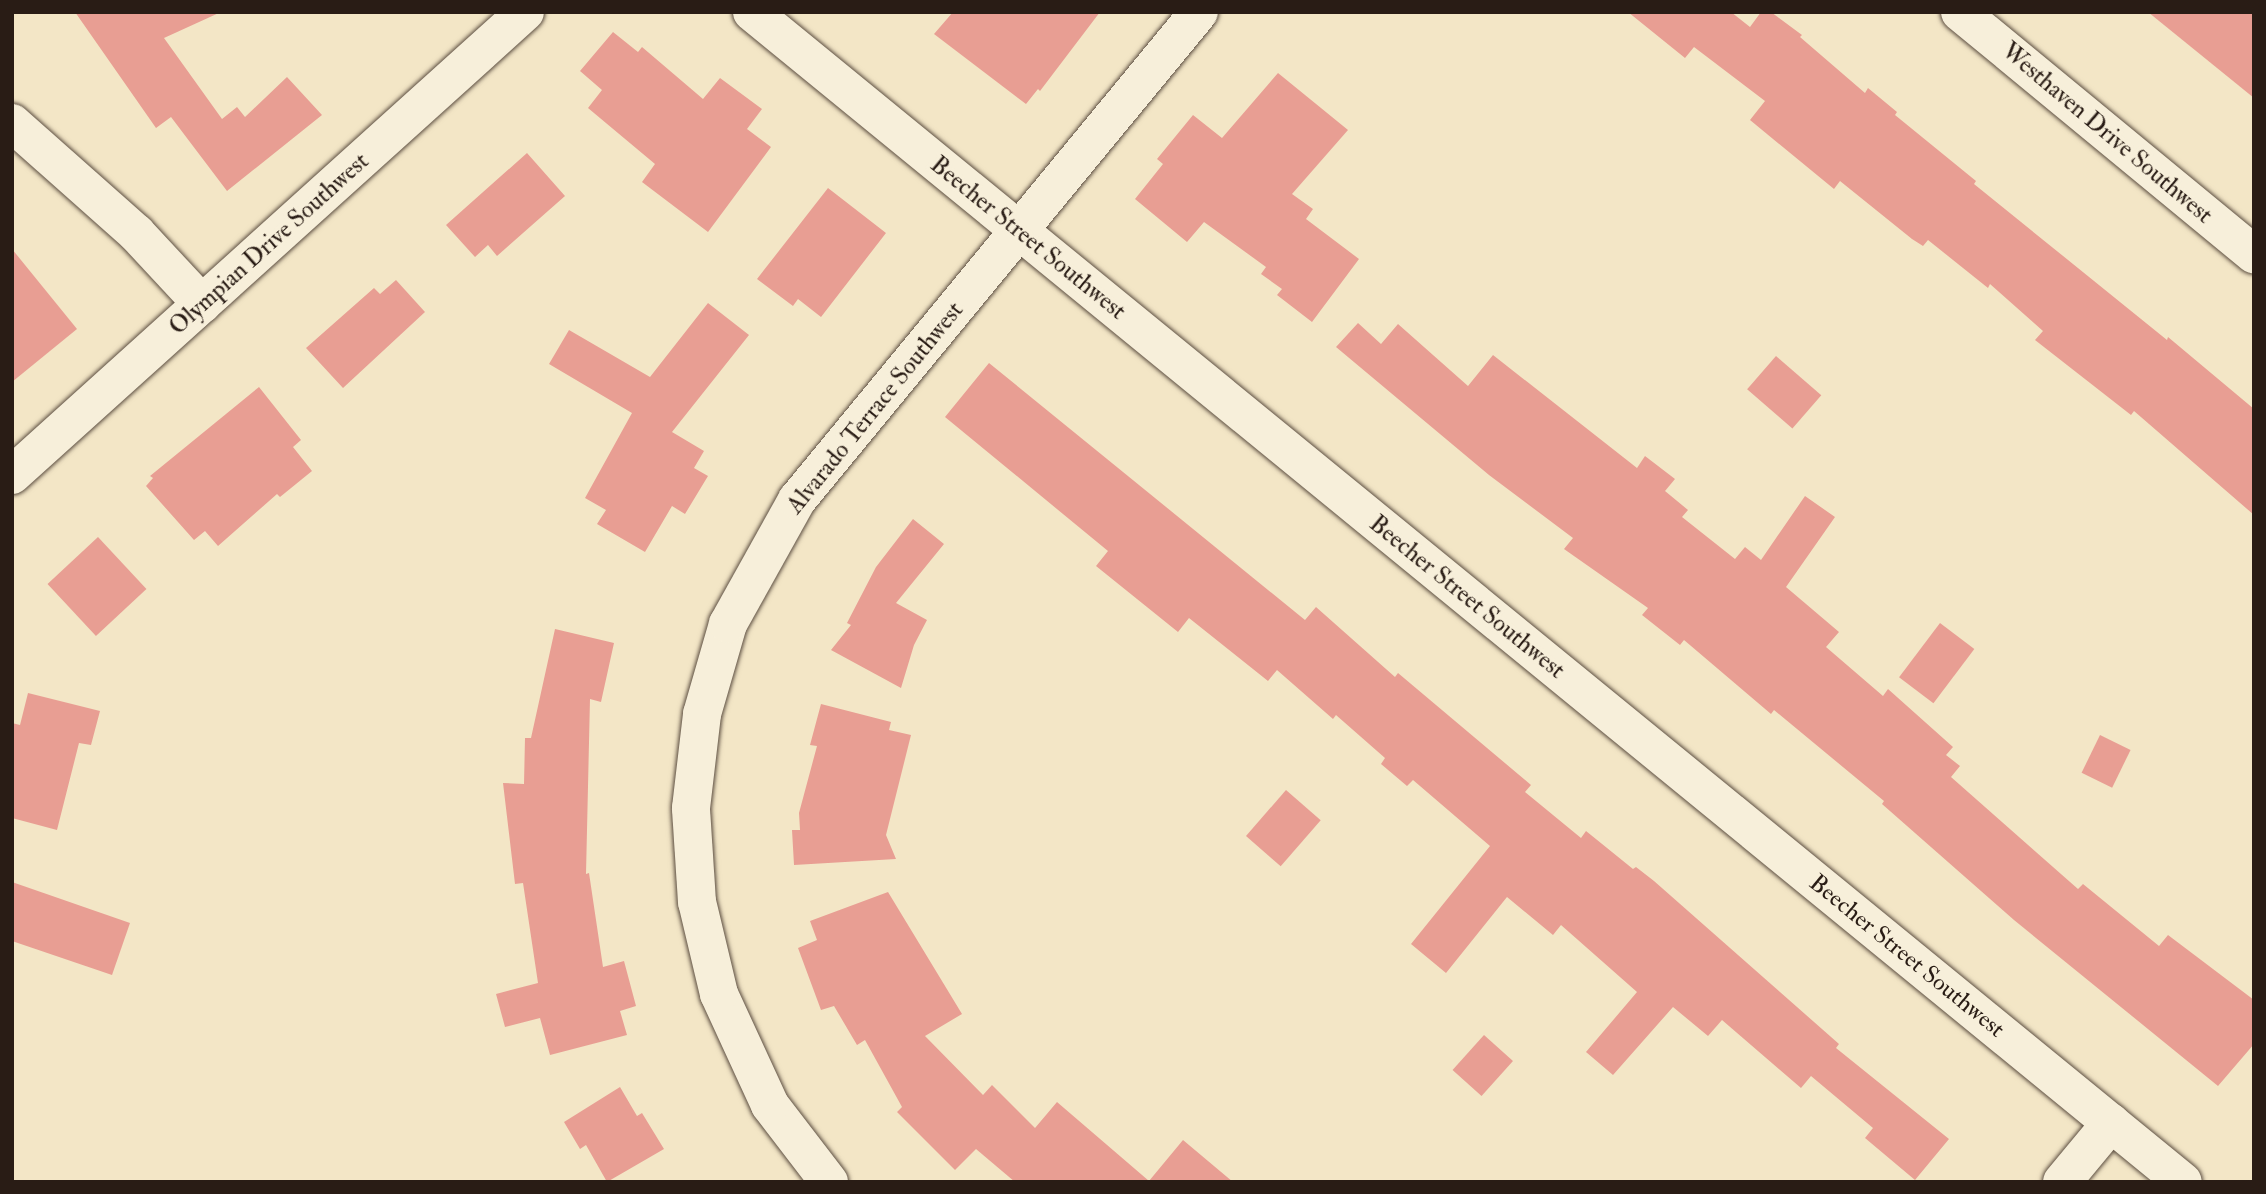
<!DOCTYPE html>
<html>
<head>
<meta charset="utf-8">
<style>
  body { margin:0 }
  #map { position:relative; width:2266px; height:1194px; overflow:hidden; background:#f3e6c6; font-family:"IM FELL Double Pica",serif }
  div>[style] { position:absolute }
  .building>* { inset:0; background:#e89e93; transform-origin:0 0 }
  .roads { filter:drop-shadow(0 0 2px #5c4e41) drop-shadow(0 0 2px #5c4e41) }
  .minor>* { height:38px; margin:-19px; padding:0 19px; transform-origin:19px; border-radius:19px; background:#f7efda }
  span { translate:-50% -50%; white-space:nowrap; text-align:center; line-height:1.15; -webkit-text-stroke:7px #f7efda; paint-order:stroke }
  .street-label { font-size:24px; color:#291c15 }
  .frame { position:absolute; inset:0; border:14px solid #291c15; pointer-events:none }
</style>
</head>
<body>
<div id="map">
  <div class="building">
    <div style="clip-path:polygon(75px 12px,221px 12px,164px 38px,222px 119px,237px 107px,245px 117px,287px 77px,322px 115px,227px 191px,171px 117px,156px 128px)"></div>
    <div style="clip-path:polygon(953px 12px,1100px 12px,1040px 91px,1038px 89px,1026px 104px,934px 34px)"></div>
    <div style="clip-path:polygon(1628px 12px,1731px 12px,1750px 27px,1761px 12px,1771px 12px,1802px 35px,1800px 37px,1865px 93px,1868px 88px,1897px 112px,1895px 115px,1976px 181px,1974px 184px,2167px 340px,2168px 337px,2254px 409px,2254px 515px,2134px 411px,2131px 415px,2035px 340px,2043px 331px,1990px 284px,1988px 288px,1928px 240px,1923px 246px,1912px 239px,1840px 181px,1834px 189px,1750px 120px,1765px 101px,1694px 47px,1685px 58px)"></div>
    <div style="clip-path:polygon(2148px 12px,2254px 12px,2254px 98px)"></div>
    <div style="clip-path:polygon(613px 32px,638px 52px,642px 47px,703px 99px,720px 78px,762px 109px,747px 129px,771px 147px,708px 232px,642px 182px,655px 164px,588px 108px,602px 90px,580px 71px)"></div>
    <div style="clip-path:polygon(1278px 73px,1348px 130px,1292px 194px,1313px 209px,1306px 219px,1359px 259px,1312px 322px,1277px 295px,1282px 289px,1261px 274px,1266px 267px,1204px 222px,1187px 242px,1135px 199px,1163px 164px,1157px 159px,1193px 115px,1222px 138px)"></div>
    <div style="clip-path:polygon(527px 153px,565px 196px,497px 256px,488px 245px,475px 257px,446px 225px)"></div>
    <div style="clip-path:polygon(828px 188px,886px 233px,821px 317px,798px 299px,793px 306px,757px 279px)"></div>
    <div style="clip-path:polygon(12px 249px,77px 329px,12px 382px)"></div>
    <div style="clip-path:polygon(396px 280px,425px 312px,343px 388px,306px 348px,374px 288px,380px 294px)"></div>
    <div style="clip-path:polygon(708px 303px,749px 335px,672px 432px,704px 451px,694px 468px,708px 476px,685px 514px,672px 506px,645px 552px,597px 524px,606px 510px,585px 498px,632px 413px,549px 364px,569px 330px,650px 377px)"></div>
    <div style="clip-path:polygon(1358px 323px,1381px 344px,1398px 324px,1468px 386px,1493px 355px,1637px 468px,1645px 456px,1675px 479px,1665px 491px,1688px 510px,1682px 517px,1735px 559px,1745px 547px,1761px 560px,1805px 496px,1835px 517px,1786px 587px,1839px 632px,1826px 647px,1883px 696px,1888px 689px,1953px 747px,1946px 755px,1960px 766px,1951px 777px,2078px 889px,2083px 884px,2159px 946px,2168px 935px,2254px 1000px,2254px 1044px,2218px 1086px,2014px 920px,1882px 804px,1884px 801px,1774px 710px,1771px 714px,1684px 640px,1680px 645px,1642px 615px,1648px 608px,1564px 549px,1573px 538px,1489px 475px,1336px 347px)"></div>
    <div style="left:1776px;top:356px;width:60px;height:44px;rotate:41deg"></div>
    <div style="clip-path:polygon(989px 363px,1305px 620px,1316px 607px,1395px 677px,1398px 673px,1531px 785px,1525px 792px,1581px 838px,1586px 831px,1633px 869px,1636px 867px,1654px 881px,1839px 1044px,1836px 1048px,1949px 1139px,1915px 1180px,1865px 1138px,1873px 1128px,1811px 1076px,1801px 1088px,1722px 1020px,1708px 1036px,1673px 1007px,1613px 1075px,1586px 1052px,1637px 992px,1561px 925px,1553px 935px,1507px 897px,1446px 973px,1411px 944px,1490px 846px,1413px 780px,1407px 786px,1381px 764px,1385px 758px,1336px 715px,1333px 719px,1277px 670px,1268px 681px,1189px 618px,1178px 632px,1096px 566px,1108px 551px,945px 417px)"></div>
    <div style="clip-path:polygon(259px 387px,301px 440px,293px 447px,312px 471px,280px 497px,277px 494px,218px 546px,205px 531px,194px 540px,146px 486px,153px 478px,150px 476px)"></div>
    <div style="clip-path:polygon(913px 519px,944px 544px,896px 603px,927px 620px,914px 645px,901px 688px,831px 650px,851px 625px,847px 623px,876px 567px)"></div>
    <div style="left:98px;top:537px;width:71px;height:69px;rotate:47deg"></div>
    <div style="left:1940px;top:623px;width:43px;height:68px;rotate:37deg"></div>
    <div style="clip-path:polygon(555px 629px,614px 643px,601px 702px,590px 699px,586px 874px,589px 873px,603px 967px,624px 961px,636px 1006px,620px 1011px,627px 1035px,550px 1055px,540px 1018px,505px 1027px,496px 994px,538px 983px,523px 883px,515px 884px,503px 783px,524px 784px,525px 738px,531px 738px)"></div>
    <div style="clip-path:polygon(28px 693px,100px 711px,91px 745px,79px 743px,57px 830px,12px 818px,12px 723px,20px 725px)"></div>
    <div style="clip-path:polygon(821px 704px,891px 722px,889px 730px,911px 735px,886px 835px,896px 859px,794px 865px,792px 830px,800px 830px,799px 813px,817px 746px,810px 745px)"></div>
    <div style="left:2100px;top:735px;width:34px;height:42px;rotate:26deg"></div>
    <div style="left:1286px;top:790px;width:46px;height:61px;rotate:41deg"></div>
    <div style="clip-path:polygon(12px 882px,130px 923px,112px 975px,12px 941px)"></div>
    <div style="clip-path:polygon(888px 892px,962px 1014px,925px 1036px,983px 1095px,992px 1085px,1035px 1128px,1057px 1102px,1149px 1181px,1183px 1140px,1233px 1182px,1015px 1182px,976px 1149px,955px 1170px,897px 1112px,902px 1107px,865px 1040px,857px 1045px,834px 1006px,821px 1010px,798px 948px,817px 940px,810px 921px)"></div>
    <div style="left:1484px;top:1035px;width:39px;height:47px;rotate:42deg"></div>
    <div style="clip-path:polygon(620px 1087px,637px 1116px,642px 1113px,664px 1149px,607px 1182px,586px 1145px,580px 1149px,564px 1122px)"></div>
  </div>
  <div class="roads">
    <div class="minor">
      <div style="left:752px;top:12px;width:1848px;rotate:39.27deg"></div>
      <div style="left:1960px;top:12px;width:381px;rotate:39.5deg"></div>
      <div style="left:12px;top:123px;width:166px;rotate:41.6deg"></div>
      <div style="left:136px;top:233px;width:97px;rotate:47.1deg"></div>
      <div style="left:12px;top:475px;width:691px;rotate:-42.07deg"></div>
      <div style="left:829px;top:1182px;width:97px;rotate:-127.5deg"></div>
      <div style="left:770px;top:1105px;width:122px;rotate:-114.7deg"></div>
      <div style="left:719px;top:994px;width:95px;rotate:-103.4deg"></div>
      <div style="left:697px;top:902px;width:94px;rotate:-93.7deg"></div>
      <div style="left:691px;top:808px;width:95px;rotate:-83.3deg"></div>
      <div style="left:702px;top:714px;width:94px;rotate:-73.9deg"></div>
      <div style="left:728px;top:624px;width:142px;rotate:-60.9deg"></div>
      <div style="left:797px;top:500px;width:632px;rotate:-50.52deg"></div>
      <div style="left:2062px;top:1182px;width:77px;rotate:-50.3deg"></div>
    </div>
  </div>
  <div class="street-label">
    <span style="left:2107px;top:133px;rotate:40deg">Westhaven Drive Southwest</span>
    <span style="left:1028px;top:238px;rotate:39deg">Beecher Street Southwest</span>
    <span style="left:269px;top:244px;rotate:-42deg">Olympian Drive Southwest</span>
    <span style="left:875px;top:408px;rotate:-51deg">Alvarado Terrace Southwest</span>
    <span style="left:1467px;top:597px;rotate:39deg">Beecher Street Southwest</span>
    <span style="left:1907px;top:956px;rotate:39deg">Beecher Street Southwest</span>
  </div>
  <div class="frame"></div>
</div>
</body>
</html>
